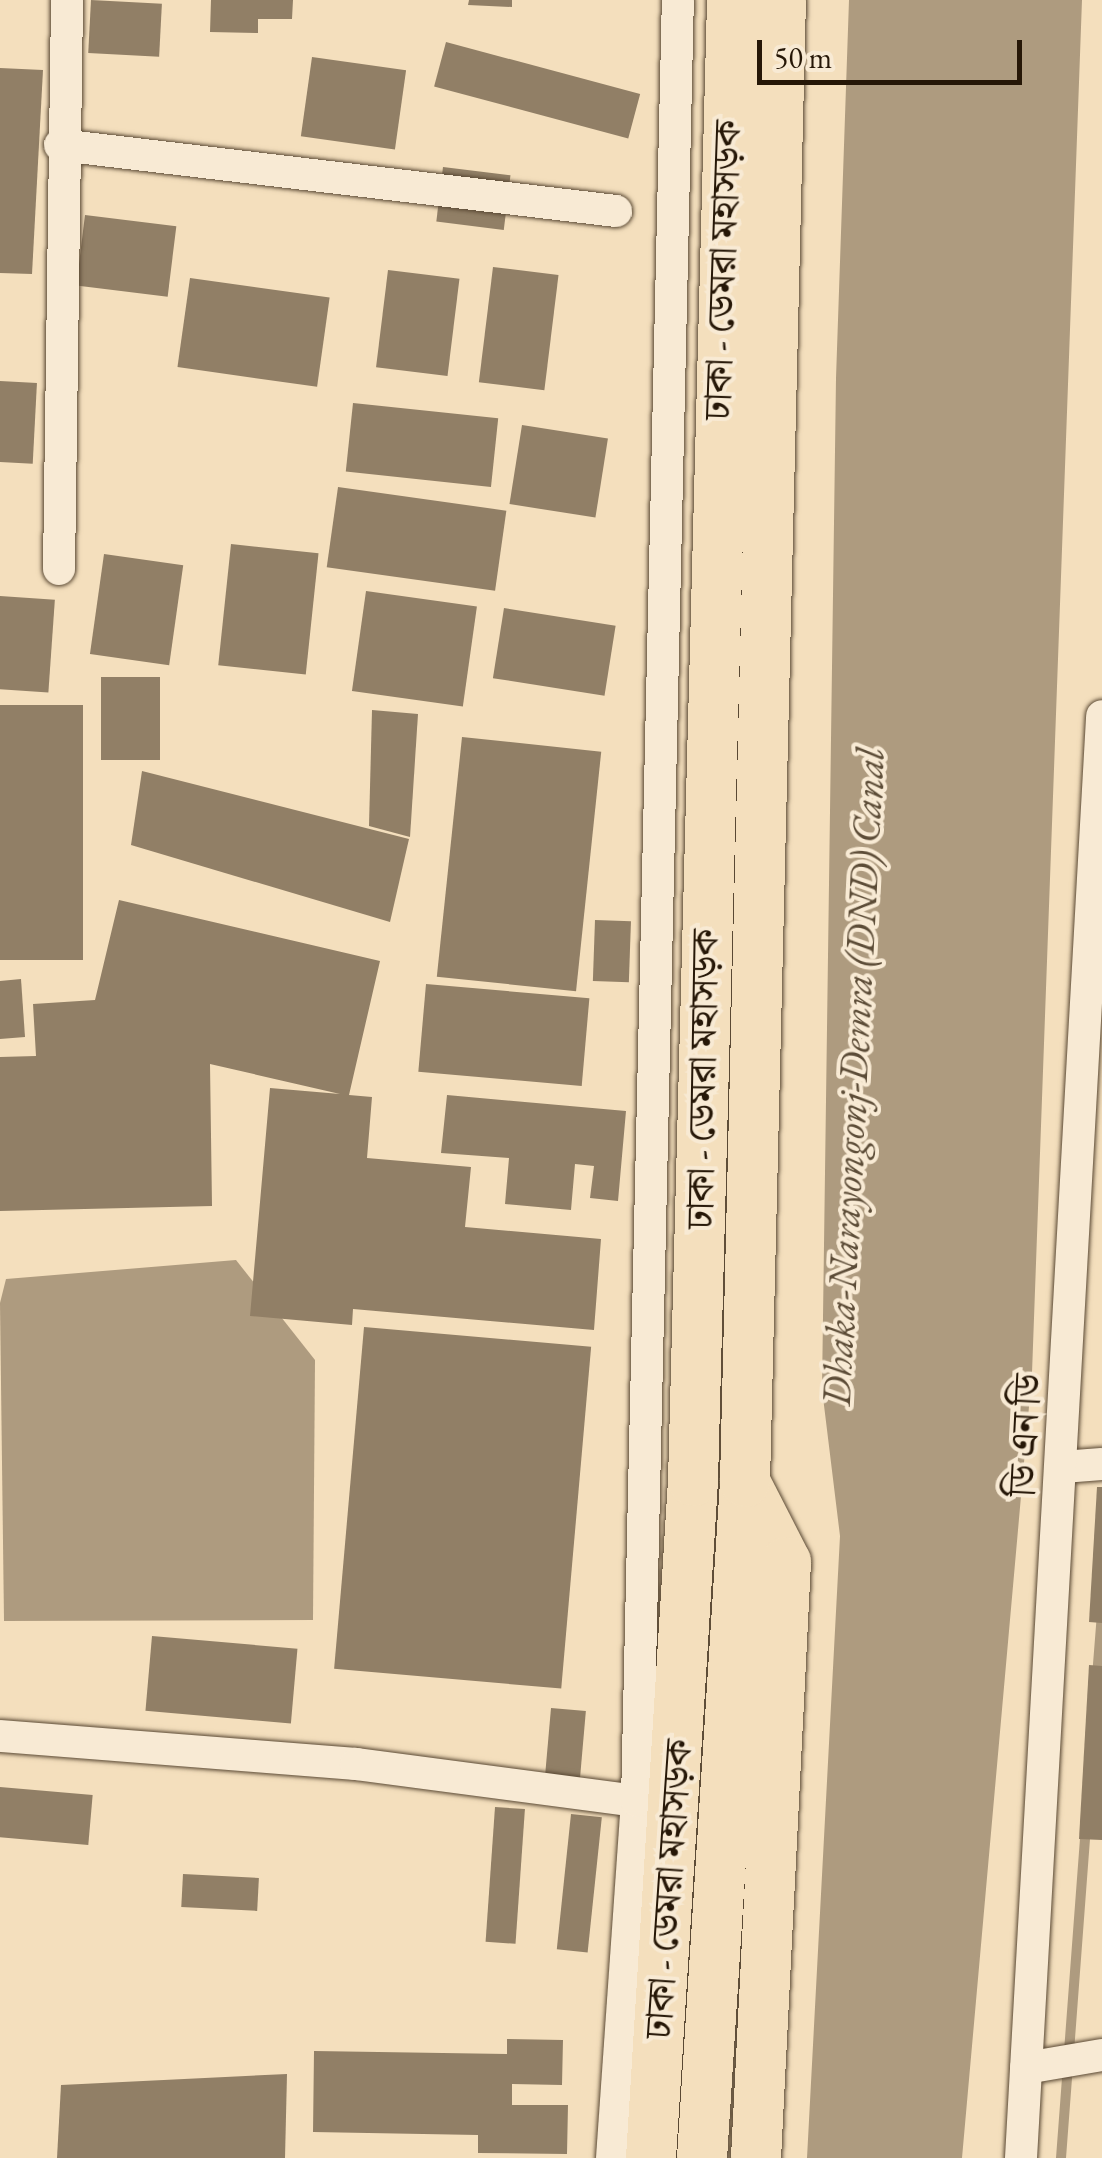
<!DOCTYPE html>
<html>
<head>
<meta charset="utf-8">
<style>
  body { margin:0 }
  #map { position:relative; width:1102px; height:2158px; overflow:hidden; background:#f4dfbd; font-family:"EB Garamond","Noto Serif Bengali",serif }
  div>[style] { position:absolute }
  .water>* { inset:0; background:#ae9b7f }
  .stream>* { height:10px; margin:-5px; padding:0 5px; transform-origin:5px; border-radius:5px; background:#ae9b7f }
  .building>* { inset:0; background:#917f66; transform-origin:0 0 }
  .roads { filter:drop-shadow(0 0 2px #5a4934) drop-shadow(0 0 2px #5a4934) }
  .minor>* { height:32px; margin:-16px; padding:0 16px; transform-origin:16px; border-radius:16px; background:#f8ead4 }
  .primary>* { height:50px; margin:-25px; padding:0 25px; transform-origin:25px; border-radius:25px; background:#f4dfbd }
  span { translate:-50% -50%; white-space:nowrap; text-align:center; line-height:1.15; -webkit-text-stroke:8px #f8ead4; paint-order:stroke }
  .street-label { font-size:38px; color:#261707 }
  .water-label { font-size:40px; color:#5c4c37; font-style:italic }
  .scale { position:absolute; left:757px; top:40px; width:265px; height:45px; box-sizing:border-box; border:5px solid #261707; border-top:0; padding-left:12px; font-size:30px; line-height:35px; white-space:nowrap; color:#261707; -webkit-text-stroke:8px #f8ead4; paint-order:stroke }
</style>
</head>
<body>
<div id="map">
  <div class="water">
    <div style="clip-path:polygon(849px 0,1082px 0,1032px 1373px,962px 2158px,807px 2158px,840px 1536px,822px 1389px,836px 378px)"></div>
    <div style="clip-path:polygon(236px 1260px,315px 1360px,313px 1620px,4px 1621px,0 1303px,6px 1279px)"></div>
  </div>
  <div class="stream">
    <div style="left:1097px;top:1677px;width:64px;rotate:-85.5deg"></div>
    <div style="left:1061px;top:2158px;width:330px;rotate:-85.7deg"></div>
  </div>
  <div class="building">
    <div style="left:91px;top:0;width:71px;height:53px;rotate:3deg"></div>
    <div style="clip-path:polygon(211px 0,293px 0,292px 19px,258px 19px,258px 33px,210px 32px)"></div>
    <div style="clip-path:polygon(469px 0,512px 0,512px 7px,468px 5px)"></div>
    <div style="left:446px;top:42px;width:201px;height:46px;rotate:15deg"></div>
    <div style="left:312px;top:57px;width:95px;height:80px;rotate:8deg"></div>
    <div style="clip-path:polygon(0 68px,43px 70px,32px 274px,0 273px)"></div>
    <div style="left:443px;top:167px;width:68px;height:55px;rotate:7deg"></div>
    <div style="left:85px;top:215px;width:92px;height:71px;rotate:7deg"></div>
    <div style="left:493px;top:267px;width:66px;height:116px;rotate:7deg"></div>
    <div style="left:388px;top:270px;width:72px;height:98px;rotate:7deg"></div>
    <div style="left:190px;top:278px;width:141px;height:90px;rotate:8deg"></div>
    <div style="left:0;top:381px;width:37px;height:81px;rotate:3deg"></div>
    <div style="left:353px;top:403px;width:146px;height:69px;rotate:6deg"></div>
    <div style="left:522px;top:425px;width:87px;height:80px;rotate:9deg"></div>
    <div style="left:338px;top:487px;width:170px;height:81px;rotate:8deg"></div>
    <div style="left:231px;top:544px;width:88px;height:122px;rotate:6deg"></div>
    <div style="left:104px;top:554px;width:80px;height:101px;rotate:8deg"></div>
    <div style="left:366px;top:591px;width:112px;height:101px;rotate:8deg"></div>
    <div style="left:0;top:596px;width:55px;height:93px;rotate:4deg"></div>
    <div style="left:504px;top:608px;width:113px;height:71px;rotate:9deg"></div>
    <div style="left:101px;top:677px;width:59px;height:83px"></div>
    <div style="left:0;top:705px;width:83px;height:255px"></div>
    <div style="clip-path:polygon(372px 710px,418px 714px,410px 837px,369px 826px)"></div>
    <div style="left:462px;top:737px;width:140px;height:241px;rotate:6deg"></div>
    <div style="clip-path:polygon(142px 771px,409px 839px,390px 922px,131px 845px)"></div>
    <div style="clip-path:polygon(119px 900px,380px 961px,349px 1095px,372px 1097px,367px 1158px,471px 1167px,465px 1227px,601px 1239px,594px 1330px,353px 1309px,352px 1325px,250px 1316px,270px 1088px,340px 1094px,210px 1064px,212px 1206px,0 1211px,0 1057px,36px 1056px,33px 1004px,95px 1000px)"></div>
    <div style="left:595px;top:920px;width:36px;height:61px;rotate:2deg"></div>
    <div style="clip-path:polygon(21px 979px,25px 1037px,0 1039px,0 981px)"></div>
    <div style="left:426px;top:984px;width:164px;height:88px;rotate:5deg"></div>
    <div style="clip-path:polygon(447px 1095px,626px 1111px,618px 1201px,590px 1198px,594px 1166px,575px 1164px,571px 1210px,505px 1204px,509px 1158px,441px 1153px)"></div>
    <div style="left:364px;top:1327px;width:228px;height:343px;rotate:5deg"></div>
    <div style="clip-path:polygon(1097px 1487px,1102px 1487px,1102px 1623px,1089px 1622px)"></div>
    <div style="left:152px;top:1636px;width:146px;height:75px;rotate:5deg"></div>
    <div style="clip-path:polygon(1089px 1665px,1102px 1666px,1102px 1840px,1079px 1839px)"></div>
    <div style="left:551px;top:1708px;width:35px;height:71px;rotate:5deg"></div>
    <div style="left:0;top:1787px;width:93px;height:50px;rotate:5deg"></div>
    <div style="left:495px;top:1807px;width:30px;height:135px;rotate:4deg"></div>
    <div style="left:571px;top:1814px;width:31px;height:136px;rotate:6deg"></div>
    <div style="left:183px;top:1874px;width:76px;height:33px;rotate:3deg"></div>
    <div style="clip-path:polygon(507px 2039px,563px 2040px,562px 2085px,512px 2084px,512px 2105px,568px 2105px,567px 2154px,478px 2153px,478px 2135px,313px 2132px,314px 2051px,507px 2054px)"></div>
    <div style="clip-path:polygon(287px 2074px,285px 2158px,57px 2158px,61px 2085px)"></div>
  </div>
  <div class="roads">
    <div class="minor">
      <div style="left:60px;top:145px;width:560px;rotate:6.77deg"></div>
      <div style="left:59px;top:569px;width:569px;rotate:-89.19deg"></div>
      <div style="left:1062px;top:1467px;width:40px;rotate:-4.3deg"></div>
      <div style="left:0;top:1736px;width:357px;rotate:4.5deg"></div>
      <div style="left:356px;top:1764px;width:283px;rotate:7.5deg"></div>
      <div style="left:1026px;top:2068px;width:77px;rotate:-9.7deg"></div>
      <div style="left:612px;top:2158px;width:358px;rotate:-86deg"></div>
      <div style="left:637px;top:1801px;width:1801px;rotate:-88.7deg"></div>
      <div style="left:1021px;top:2158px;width:1444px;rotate:-86.78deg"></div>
    </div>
    <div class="primary">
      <div style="left:745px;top:1482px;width:90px;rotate:62.9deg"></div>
      <div style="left:786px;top:1562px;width:597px;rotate:92.88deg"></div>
      <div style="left:651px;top:2158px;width:678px;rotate:-86.45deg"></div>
      <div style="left:693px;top:1481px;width:1482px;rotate:-88.49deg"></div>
      <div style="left:702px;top:2158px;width:677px;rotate:-86.36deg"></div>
      <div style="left:745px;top:1482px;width:1482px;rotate:-88.61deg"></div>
    </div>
  </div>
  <div class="street-label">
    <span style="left:722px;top:270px;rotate:-88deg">ঢাকা - ডেমরা মহাসড়ক</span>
    <span style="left:702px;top:1079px;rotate:-89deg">ঢাকা - ডেমরা মহাসড়ক</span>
    <span style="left:1024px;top:1435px;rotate:-87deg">ডি এন ডি</span>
    <span style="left:668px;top:1889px;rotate:-86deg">ঢাকা - ডেমরা মহাসড়ক</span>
  </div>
  <div class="water-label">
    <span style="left:853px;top:1077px;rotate:-87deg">Dhaka-Narayongonj-Demra (DND) Canal</span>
  </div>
  <div class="scale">50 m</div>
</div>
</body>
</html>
